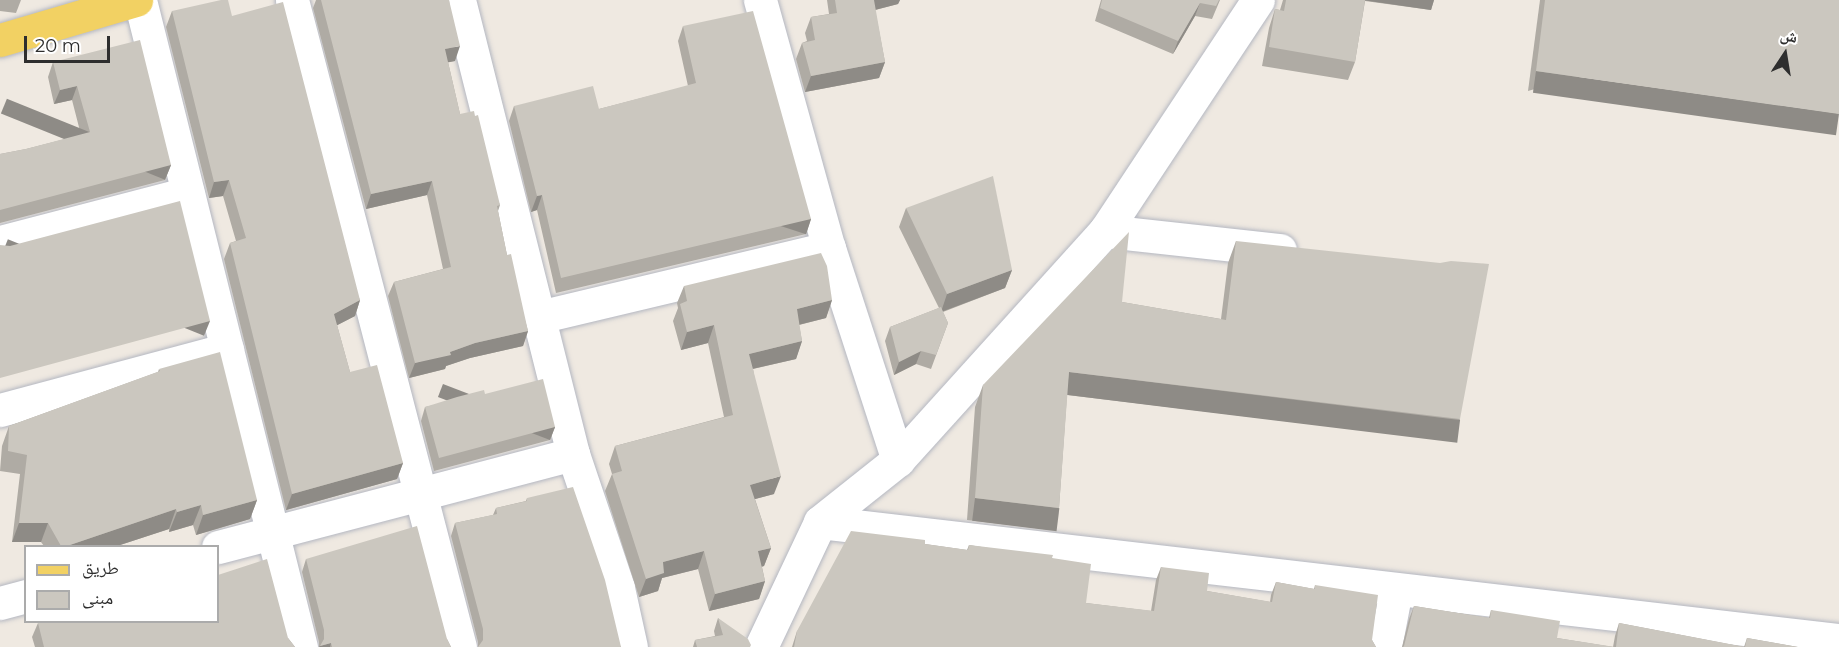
<!DOCTYPE html>
<html>
<head>
<meta charset="utf-8">
<style>
  body { margin:0 }
  #map { position:relative; width:1839px; height:647px; overflow:hidden; background:#efe9e1; font-family:Montserrat,"Noto Naskh Arabic",sans-serif }
  div>[style] { position:absolute }
  .roads { filter:drop-shadow(0 0 2px #b4b7c1) drop-shadow(0 0 2px #b4b7c1) }
  .minor>* { height:33px; margin:-16.5px; padding:0 16.5px; transform-origin:16.5px; border-radius:16.5px; background:#fff }
  .major>* { height:33px; margin:-16.5px; padding:0 16.5px; transform-origin:16.5px; border-radius:16.5px; background:#f2d163 }
  .wall>* { inset:0; background:#afaba4 }
  .shaded-wall>* { inset:0; background:#8e8b86; transform-origin:0 0 }
  .building>* { inset:0; background:#cbc7bf }
  span { translate:-50% -50%; white-space:nowrap; text-align:center; line-height:1.15; -webkit-text-stroke:4.5px #fff; paint-order:stroke }
  .legend { position:absolute; left:24px; top:545px; width:195px; height:78px; box-sizing:border-box; background:#fff; border:2px solid #ababab; margin:0; padding:8px 10px; list-style:none; font-size:18px; color:#2e2e2e }
  .legend li { display:flex; align-items:center; gap:12px; height:30px }
  .legend b { width:30px; border:2px solid #ababab }
  .north { position:absolute; left:1755px; top:24px; width:60px; height:60px; -webkit-text-stroke:4px #fff; paint-order:stroke; rotate:12deg; font-size:16px; font-weight:700; line-height:24px; text-align:center; color:#2e2e2e }
  .north::after { content:''; display:block; margin:auto; width:21px; height:27px; background:#2e2e2e; clip-path:polygon(50% 0,100% 100%,50% 72%,0 100%) }
  .scale { position:absolute; left:24px; top:36px; width:86px; height:27px; box-sizing:border-box; border:3px solid #2e2e2e; border-top:0; padding-left:8px; font-size:18px; line-height:21px; white-space:nowrap; color:#2e2e2e; -webkit-text-stroke:4px #fff; paint-order:stroke }
</style>
</head>
<body>
<div id="map">
  <div class="roads">
    <div class="minor">
      <div style="left:140px;top:0;width:667px;rotate:76.03deg"></div>
      <div style="left:292px;top:0;width:668px;rotate:75.44deg"></div>
      <div style="left:459px;top:0;width:468px;rotate:75.9deg"></div>
      <div style="left:573px;top:454px;width:141px;rotate:71.4deg"></div>
      <div style="left:618px;top:588px;width:60px;rotate:77.6deg"></div>
      <div style="left:760px;top:0;width:257px;rotate:74.5deg"></div>
      <div style="left:829px;top:248px;width:223px;rotate:72deg"></div>
      <div style="left:1105px;top:231px;width:176px;rotate:6.2deg"></div>
      <div style="left:0;top:242px;width:194px;rotate:-14.6deg"></div>
      <div style="left:539px;top:317px;width:298px;rotate:-13.4deg"></div>
      <div style="left:0;top:410px;width:235px;rotate:-15deg"></div>
      <div style="left:820px;top:522px;width:1026px;rotate:6.61deg"></div>
      <div style="left:218px;top:547px;width:367px;rotate:-14.7deg"></div>
      <div style="left:0;top:603px;width:27px;rotate:-15deg"></div>
      <div style="left:761px;top:647px;width:138px;rotate:-64.7deg"></div>
      <div style="left:820px;top:522px;width:100px;rotate:-38.5deg"></div>
      <div style="left:898px;top:460px;width:309px;rotate:-47.9deg"></div>
      <div style="left:1105px;top:231px;width:277px;rotate:-56.5deg"></div>
      <div style="left:1385px;top:647px;width:58px;rotate:-79.1deg"></div>
    </div>
    <div class="major">
      <div style="left:0;top:40px;width:142px;rotate:-16.4deg"></div>
    </div>
  </div>
  <div class="wall">
    <div style="clip-path:polygon(0 0,21px 0,16px 13px,0 11px)"></div>
    <div style="clip-path:polygon(316px 0,449px 0,455px 61px,448px 62px,460px 114px,500px 205px,498px 211px,507px 255px,528px 331px,523px 346px,470px 358px,446px 366px,445px 369px,409px 378px,388px 296px,394px 282px,443px 269px,427px 195px,366px 209px,313px 8px)"></div>
    <div style="clip-path:polygon(827px 0,900px 0,898px 4px,875px 10px,885px 62px,879px 78px,805px 92px,796px 59px,802px 43px,807px 41px,805px 33px,811px 17px,829px 14px)"></div>
    <div style="clip-path:polygon(1101px 0,1220px 0,1212px 19px,1195px 16px,1173px 54px,1095px 21px)"></div>
    <div style="clip-path:polygon(1283px 0,1434px 0,1431px 10px,1365px 1px,1355px 62px,1348px 80px,1262px 66px,1269px 28px,1275px 9px,1280px 10px)"></div>
    <div style="clip-path:polygon(1540px 0,1839px 0,1528px 91px)"></div>
    <div style="clip-path:polygon(172px 11px,232px 16px,360px 300px,355px 316px,337px 325px,350px 372px,403px 463px,397px 479px,286px 510px,224px 259px,230px 243px,236px 241px,223px 196px,209px 198px,166px 27px)"></div>
    <div style="clip-path:polygon(683px 26px,811px 219px,806px 234px,556px 293px,537px 210px,531px 212px,509px 121px,514px 106px,599px 109px,688px 86px,678px 41px)"></div>
    <div style="clip-path:polygon(53px 62px,171px 165px,165px 180px,0 223px,0 154px,26px 149px,81px 135px,72px 100px,54px 104px,48px 77px)"></div>
    <div style="clip-path:polygon(906px 208px,1012px 270px,1005px 288px,943px 312px,948px 323px,931px 369px,916px 364px,894px 375px,885px 341px,890px 327px,939px 308px,899px 227px)"></div>
    <div style="clip-path:polygon(1236px 241px,1460px 419px,1452px 441px,1067px 395px,1059px 508px,1051px 530px,967px 520px,975px 407px,983px 385px,1122px 302px,1221px 319px,1228px 263px)"></div>
    <div style="clip-path:polygon(684px 286px,832px 300px,826px 318px,799px 325px,802px 341px,796px 359px,753px 369px,774px 494px,755px 499px,771px 548px,764px 566px,762px 567px,765px 581px,759px 599px,709px 611px,698px 569px,662px 578px,658px 591px,639px 597px,605px 491px,612px 474px,609px 464px,615px 446px,724px 417px,708px 343px,681px 350px,673px 321px,678px 308px,677px 303px)"></div>
    <div style="clip-path:polygon(159px 369px,257px 500px,250px 519px,196px 535px,193px 525px,169px 532px,169px 529px,117px 546px,44px 546px,41px 542px,12px 542px,20px 474px,0 471px,2px 446px,9px 426px,158px 372px)"></div>
    <div style="clip-path:polygon(485px 394px,555px 427px,550px 440px,434px 471px,421px 421px,425px 407px)"></div>
    <div style="clip-path:polygon(527px 498px,621px 647px,478px 647px,478px 642px,451px 536px,455px 523px,493px 515px,496px 508px,526px 501px)"></div>
    <div style="clip-path:polygon(925px 544px,967px 550px,969px 545px,1052px 558px,1086px 603px,1151px 611px,1156px 580px,1161px 567px,1207px 591px,1270px 602px,1271px 595px,1276px 582px,1314px 589px,1315px 585px,1372px 640px,1376px 647px,792px 647px,797px 631px)"></div>
    <div style="clip-path:polygon(306px 559px,447px 639px,451px 647px,319px 647px,319px 642px,302px 572px)"></div>
    <div style="clip-path:polygon(1414px 606px,1489px 618px,1491px 610px,1557px 638px,1613px 647px,1615px 636px,1619px 623px,1744px 647px,1747px 638px,1798px 647px,1402px 647px,1409px 619px)"></div>
    <div style="clip-path:polygon(718px 618px,750px 647px,693px 647px,695px 640px,715px 636px,714px 631px)"></div>
    <div style="clip-path:polygon(38px 623px,288px 638px,295px 647px,35px 647px,32px 637px)"></div>
  </div>
  <div class="shaded-wall">
    <div style="clip-path:polygon(871px 0,900px 0,898px 4px,867px 12px)"></div>
    <div style="clip-path:polygon(1362px 0,1434px 0,1431px 10px)"></div>
    <div style="clip-path:polygon(1200px 3px,1195px 16px,1173px 54px,1178px 41px)"></div>
    <div style="clip-path:polygon(460px 46px,455px 61px,440px 64px,445px 49px)"></div>
    <div style="clip-path:polygon(885px 62px,879px 78px,805px 92px,811px 76px)"></div>
    <div style="left:1536px;top:71px;width:306px;height:22px;rotate:8deg"></div>
    <div style="clip-path:polygon(77px 86px,72px 100px,54px 104px,60px 90px)"></div>
    <div style="left:171px;top:165px;width:16px;height:177px;rotate:112deg"></div>
    <div style="clip-path:polygon(229px 180px,223px 196px,209px 198px,214px 182px)"></div>
    <div style="clip-path:polygon(432px 181px,427px 195px,366px 209px,371px 194px)"></div>
    <div style="clip-path:polygon(542px 195px,537px 210px,531px 212px,537px 196px)"></div>
    <div style="left:811px;top:219px;width:16px;height:257px;rotate:108deg"></div>
    <div style="clip-path:polygon(1012px 270px,1005px 288px,941px 312px,947px 294px)"></div>
    <div style="clip-path:polygon(360px 300px,355px 316px,328px 330px,334px 314px)"></div>
    <div style="clip-path:polygon(832px 300px,826px 318px,790px 327px,797px 309px)"></div>
    <div style="left:210px;top:321px;width:16px;height:218px;rotate:112deg"></div>
    <div style="clip-path:polygon(714px 325px,708px 343px,681px 350px,687px 332px)"></div>
    <div style="clip-path:polygon(528px 331px,523px 346px,470px 358px,446px 366px,445px 369px,409px 378px,415px 363px,450px 352px,475px 343px)"></div>
    <div style="clip-path:polygon(802px 341px,796px 359px,743px 371px,749px 354px)"></div>
    <div style="clip-path:polygon(921px 351px,916px 364px,894px 375px,899px 362px)"></div>
    <div style="left:1069px;top:372px;width:394px;height:23px;rotate:7deg"></div>
    <div style="left:555px;top:427px;width:14px;height:120px;rotate:111deg"></div>
    <div style="clip-path:polygon(403px 463px,397px 479px,286px 510px,292px 494px)"></div>
    <div style="clip-path:polygon(781px 476px,774px 494px,744px 502px,750px 485px)"></div>
    <div style="left:975px;top:498px;width:85px;height:23px;rotate:7deg"></div>
    <div style="clip-path:polygon(257px 500px,250px 519px,196px 535px,203px 515px)"></div>
    <div style="clip-path:polygon(201px 505px,193px 525px,169px 532px,177px 512px)"></div>
    <div style="clip-path:polygon(176px 509px,169px 529px,117px 546px,67px 546px)"></div>
    <div style="clip-path:polygon(19px 523px,48px 523px,41px 542px,12px 542px)"></div>
    <div style="clip-path:polygon(771px 548px,764px 566px,751px 568px,758px 551px)"></div>
    <div style="clip-path:polygon(704px 551px,698px 569px,662px 578px,658px 591px,639px 597px,646px 579px,663px 562px)"></div>
    <div style="clip-path:polygon(765px 581px,759px 599px,709px 611px,715px 594px)"></div>
    <div style="clip-path:polygon(331px 643px,330px 647px,319px 647px,320px 646px)"></div>
  </div>
  <div class="building">
    <div style="clip-path:polygon(221px 0,228px 0,232px 16px,283px 2px,360px 300px,334px 314px,350px 372px,377px 365px,403px 463px,292px 494px,230px 243px,246px 238px,229px 180px,214px 182px,172px 11px)"></div>
    <div style="clip-path:polygon(321px 0,449px 0,460px 46px,445px 49px,460px 114px,474px 111px,475px 116px,478px 115px,500px 205px,497px 206px,507px 255px,511px 254px,528px 331px,475px 343px,450px 352px,451px 355px,415px 363px,394px 282px,451px 267px,432px 181px,371px 194px)"></div>
    <div style="clip-path:polygon(835px 0,874px 0,885px 62px,811px 76px,802px 43px,815px 40px,811px 17px,837px 13px)"></div>
    <div style="clip-path:polygon(1102px 0,1219px 0,1216px 6px,1200px 3px,1178px 41px,1100px 8px)"></div>
    <div style="clip-path:polygon(1286px 0,1365px 0,1355px 62px,1269px 47px,1275px 9px,1284px 11px)"></div>
    <div style="clip-path:polygon(1545px 0,1839px 0,1839px 114px,1536px 71px)"></div>
    <div style="clip-path:polygon(753px 11px,811px 219px,561px 278px,542px 195px,537px 196px,514px 106px,593px 86px,599px 109px,696px 83px,683px 26px)"></div>
    <div style="clip-path:polygon(140px 40px,171px 165px,0 210px,0 154px,26px 149px,90px 132px,77px 86px,60px 90px,53px 62px)"></div>
    <div style="clip-path:polygon(993px 176px,1012px 270px,947px 294px,906px 208px)"></div>
    <div style="clip-path:polygon(180px 201px,210px 321px,0 378px,0 245px,10px 246px)"></div>
    <div style="clip-path:polygon(1129px 232px,1122px 302px,1226px 320px,1236px 241px,1440px 263px,1451px 261px,1489px 264px,1460px 419px,1069px 372px,1059px 508px,975px 498px,983px 385px)"></div>
    <div style="clip-path:polygon(821px 253px,827px 266px,832px 300px,797px 309px,802px 341px,749px 354px,781px 476px,750px 485px,771px 548px,758px 551px,765px 581px,715px 594px,704px 551px,663px 562px,664px 573px,646px 579px,612px 474px,622px 471px,615px 446px,733px 415px,714px 325px,687px 332px,680px 304px,687px 301px,684px 286px)"></div>
    <div style="clip-path:polygon(941px 307px,948px 323px,936px 355px,921px 351px,899px 362px,890px 327px)"></div>
    <div style="clip-path:polygon(220px 352px,257px 500px,203px 515px,201px 505px,177px 512px,176px 509px,67px 546px,61px 546px,48px 523px,19px 523px,27px 455px,8px 451px,9px 426px,160px 371px,159px 369px)"></div>
    <div style="clip-path:polygon(543px 379px,555px 427px,439px 458px,425px 407px,457px 397px,484px 390px,485px 394px)"></div>
    <div style="clip-path:polygon(573px 487px,605px 580px,621px 647px,478px 647px,483px 640px,483px 629px,455px 523px,497px 514px,496px 508px,527px 501px,527px 498px)"></div>
    <div style="clip-path:polygon(417px 526px,447px 639px,451px 647px,332px 647px,331px 643px,320px 646px,324px 639px,324px 630px,306px 559px)"></div>
    <div style="clip-path:polygon(851px 531px,925px 540px,925px 544px,968px 550px,969px 545px,1053px 555px,1052px 558px,1091px 564px,1086px 603px,1154px 611px,1161px 567px,1209px 573px,1207px 591px,1272px 602px,1276px 582px,1315px 589px,1315px 585px,1378px 595px,1372px 640px,1376px 647px,794px 647px,797px 631px)"></div>
    <div style="clip-path:polygon(267px 559px,288px 638px,295px 647px,44px 647px,38px 623px,43px 621px,218px 621px,218px 575px)"></div>
    <div style="clip-path:polygon(1414px 606px,1490px 618px,1491px 610px,1560px 621px,1557px 638px,1615px 647px,1403px 647px,1404px 646px)"></div>
    <div style="clip-path:polygon(718px 618px,748px 639px,751px 645px,750px 647px,697px 647px,695px 640px,723px 635px)"></div>
    <div style="clip-path:polygon(1619px 623px,1745px 647px,1616px 647px)"></div>
    <div style="clip-path:polygon(1747px 638px,1798px 647px,1745px 647px)"></div>
  </div>
  <ul class="legend">
  <li><b style="height:8px;background:#f2d163"></b>طريق</li>
  <li><b style="height:16px;background:#cbc7bf"></b>مبنى</li>
  </ul>
  <div class="north">ش</div>
  <div class="scale">20 m</div>
</div>
</body>
</html>
